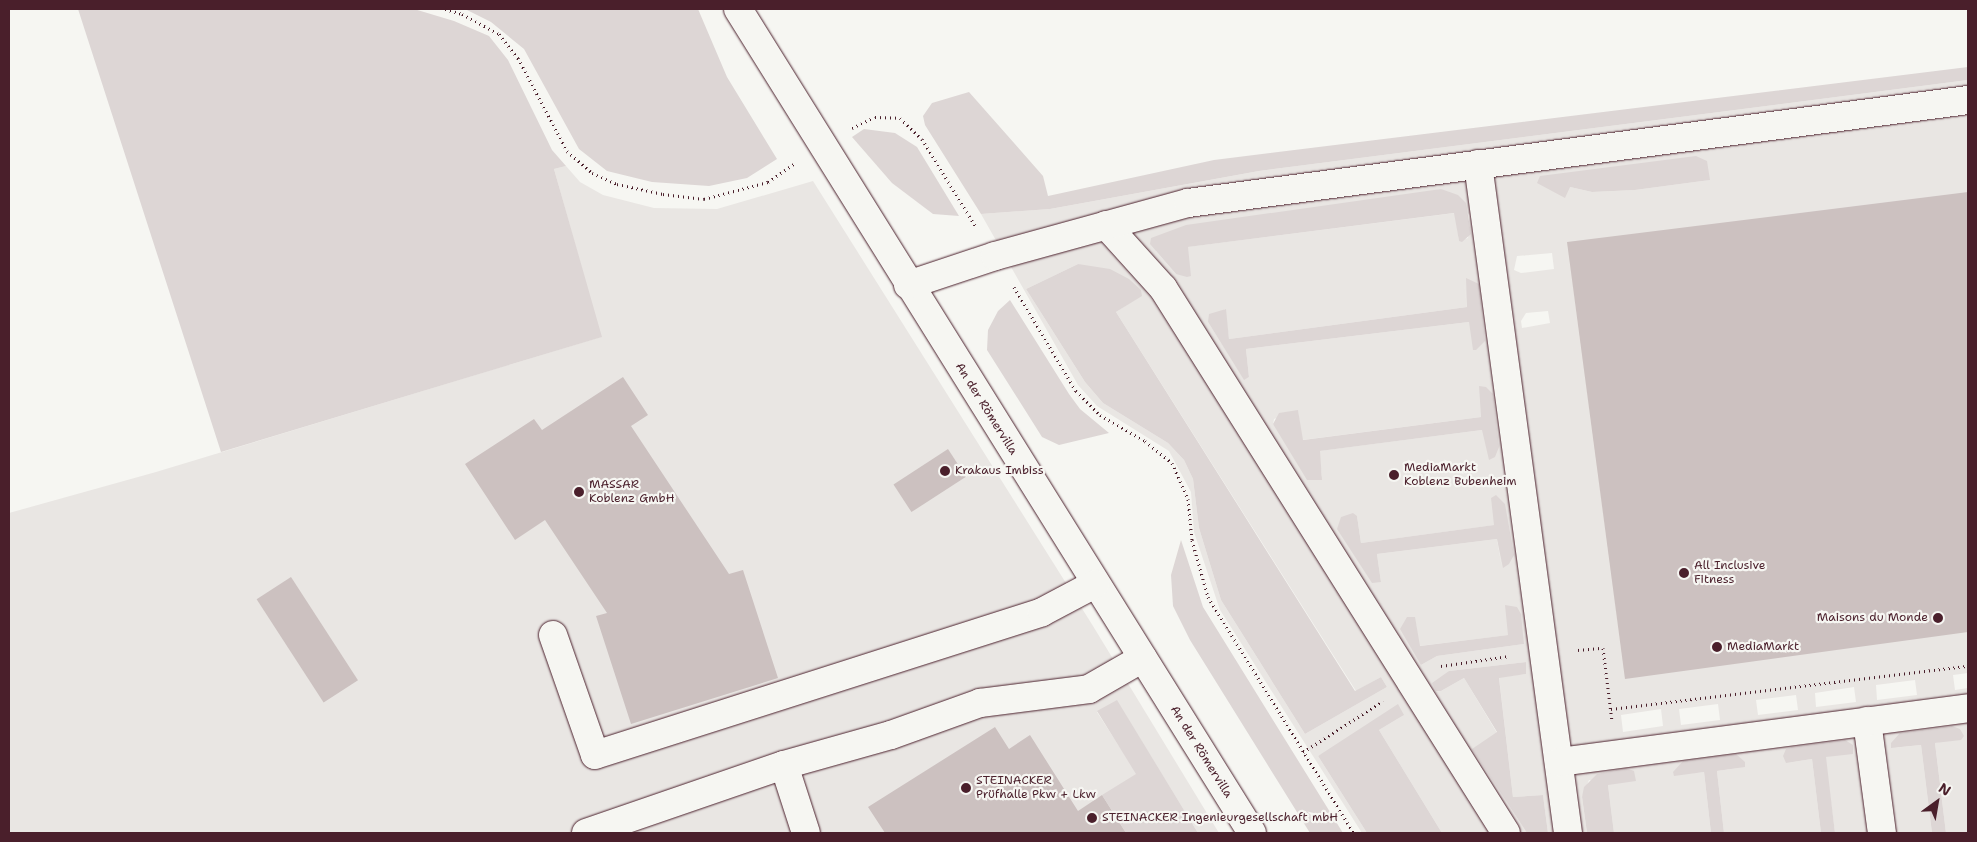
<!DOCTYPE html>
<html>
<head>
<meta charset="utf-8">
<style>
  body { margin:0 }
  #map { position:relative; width:1977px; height:842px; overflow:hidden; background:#f6f6f2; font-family:"Shantell Sans",sans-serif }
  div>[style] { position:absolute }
  .built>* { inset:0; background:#e9e6e3 }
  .green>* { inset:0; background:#ddd6d5 }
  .building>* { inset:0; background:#ccc1c0; transform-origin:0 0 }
  .path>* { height:3px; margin-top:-1.5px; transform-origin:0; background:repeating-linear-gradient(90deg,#4a1f2b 0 1px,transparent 0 5px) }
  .roads { filter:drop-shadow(0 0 1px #4a1f2b) drop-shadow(0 0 1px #4a1f2b) }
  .minor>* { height:28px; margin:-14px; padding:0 14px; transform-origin:14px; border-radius:14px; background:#f6f6f2 }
  .dots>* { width:14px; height:14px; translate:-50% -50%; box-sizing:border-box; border:2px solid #f6f6f2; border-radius:50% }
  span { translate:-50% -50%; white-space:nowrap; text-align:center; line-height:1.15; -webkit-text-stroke:4.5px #f6f6f2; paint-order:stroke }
  .street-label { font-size:12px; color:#4a1f2b }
  .poi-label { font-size:12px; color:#4a1f2b }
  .left { translate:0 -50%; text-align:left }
  .right { translate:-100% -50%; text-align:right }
  .frame { position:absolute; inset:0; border:10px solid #4a1f2b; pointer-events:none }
  .north { position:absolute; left:1912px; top:777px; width:50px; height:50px; -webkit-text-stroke:4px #f6f6f2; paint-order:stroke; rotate:32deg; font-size:14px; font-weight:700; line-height:20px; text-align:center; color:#4a1f2b }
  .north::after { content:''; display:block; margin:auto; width:18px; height:22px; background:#4a1f2b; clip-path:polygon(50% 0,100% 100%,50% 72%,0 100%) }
</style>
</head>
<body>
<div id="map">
  <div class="built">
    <div style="clip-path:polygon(evenodd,1968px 80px,1968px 673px,1953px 675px,1955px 690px,1968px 688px,1968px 833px,1946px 833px,1935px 743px,1964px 736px,1892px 748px,1921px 745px,1932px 833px,1835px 833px,1825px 757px,1855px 750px,1786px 763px,1812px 759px,1821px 833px,1724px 833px,1717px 771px,1745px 767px,1674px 775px,1704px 772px,1711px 833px,1614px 833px,1608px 785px,1589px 780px,1582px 797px,1587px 833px,1548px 833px,1543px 795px,1513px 797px,1499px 677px,1526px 674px,1526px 662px,1449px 671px,1441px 691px,1464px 678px,1497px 733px,1473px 749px,1527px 833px,1442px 833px,1379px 730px,1404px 715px,1318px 756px,1367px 833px,1362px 833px,1220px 610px,1194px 532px,1191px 492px,1169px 451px,1097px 406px,1078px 385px,981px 214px,1050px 209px,1259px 171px,1968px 80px,1710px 180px,1635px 190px,1592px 192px,1570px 187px,1710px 180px,1968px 80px,1441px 189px,1470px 215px,1468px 238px,1459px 241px,1455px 213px,1187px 247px,1176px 274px,1156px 251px,1441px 189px,1968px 80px,1552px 253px,1554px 269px,1521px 273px,1514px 270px,1517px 256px,1552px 253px,1968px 80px,1078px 264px,1142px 295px,1116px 312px,1356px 691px,1381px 677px,1387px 687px,1305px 734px,1221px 600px,1199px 528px,1193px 479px,1184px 460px,1168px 443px,1103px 403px,1085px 382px,1026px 289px,1078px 264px,1968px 80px,1464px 281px,1469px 322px,1246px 349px,1249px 377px,1244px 379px,1208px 322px,1225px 309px,1229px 339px,1467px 307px,1464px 281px,1968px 80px,1548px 311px,1550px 323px,1522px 328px,1521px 321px,1526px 313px,1548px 311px,1968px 80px,1479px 386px,1482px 430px,1319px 451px,1322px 477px,1273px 424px,1274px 419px,1298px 411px,1302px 440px,1481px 417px,1479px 386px,1968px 80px,1491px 498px,1502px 568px,1497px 539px,1377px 554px,1381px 582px,1341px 517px,1357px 516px,1361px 543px,1495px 525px,1491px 498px,1968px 80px,1415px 617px,1419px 646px,1509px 635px,1524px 644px,1437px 656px,1421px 665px,1415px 617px,1968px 80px,1915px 680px,1917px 695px,1877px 700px,1876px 685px,1915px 680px,1968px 80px,1854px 687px,1856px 702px,1816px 707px,1815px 693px,1854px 687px,1968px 80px,1796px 695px,1798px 710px,1758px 715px,1756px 700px,1796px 695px,1968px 80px,1718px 704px,1720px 720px,1681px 725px,1679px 709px,1718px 704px,1968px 80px,1661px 709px,1663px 726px,1623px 732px,1621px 715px,1661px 709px)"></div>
    <div style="clip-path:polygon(566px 166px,580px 182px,603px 195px,654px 208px,717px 209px,813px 181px,1093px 626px,1219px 833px,1198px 833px,1117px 701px,1097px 712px,1137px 774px,1102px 796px,1126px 833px,1042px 833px,1056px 824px,1042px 802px,993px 833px,9px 833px,9px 513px,156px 472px,601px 337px,554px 169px)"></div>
  </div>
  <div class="green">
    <div style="clip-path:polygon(78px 9px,414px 9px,454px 21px,489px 36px,508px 60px,552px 150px,566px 166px,554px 169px,602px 337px,221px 452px)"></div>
    <div style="clip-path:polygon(465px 9px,698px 9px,727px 77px,777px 159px,747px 178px,709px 186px,652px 182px,607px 171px,579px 149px,524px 49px,491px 22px)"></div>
    <div style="clip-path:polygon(1968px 67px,1968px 80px,1259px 171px,1050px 209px,981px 214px,925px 125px,923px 116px,932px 103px,969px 92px,1043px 176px,1048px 196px,1214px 160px)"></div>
    <div style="clip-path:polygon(864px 129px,895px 133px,917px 147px,959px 216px,933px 214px,892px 183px,852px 137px)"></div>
    <div style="clip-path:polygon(1696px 156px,1707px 161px,1710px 180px,1635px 190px,1592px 192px,1570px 187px,1565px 198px,1537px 183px,1540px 176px)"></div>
    <div style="clip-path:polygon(1441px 189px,1458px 195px,1466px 203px,1471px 234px,1462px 242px,1459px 241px,1454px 213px,1188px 247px,1191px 276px,1187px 277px,1176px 274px,1150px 244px,1151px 238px,1186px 225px)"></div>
    <div style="clip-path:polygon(1078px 264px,1110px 269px,1129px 279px,1141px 290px,1142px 296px,1116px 312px,1355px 691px,1381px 677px,1387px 687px,1305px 734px,1221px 600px,1199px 528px,1193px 479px,1184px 460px,1168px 443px,1103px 403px,1085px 382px,1026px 289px)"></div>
    <div style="clip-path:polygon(1466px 278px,1479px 284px,1485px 341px,1476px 350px,1473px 350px,1469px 322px,1246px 349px,1249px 377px,1244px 380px,1208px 322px,1209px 314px,1226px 309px,1229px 339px,1467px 307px)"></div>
    <div style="clip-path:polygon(1010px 300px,1069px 394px,1080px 409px,1109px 433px,1059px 445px,1042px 437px,987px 350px,988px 330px,998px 311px)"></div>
    <div style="clip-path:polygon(1479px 386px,1486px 387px,1493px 394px,1499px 447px,1495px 457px,1489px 460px,1482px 430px,1320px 451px,1322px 480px,1307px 480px,1273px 424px,1279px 413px,1298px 410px,1303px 440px,1481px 417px)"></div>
    <div style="clip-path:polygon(1496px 495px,1505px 504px,1514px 555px,1509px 564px,1503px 568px,1497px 539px,1377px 554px,1381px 582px,1372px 583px,1337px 529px,1341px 517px,1353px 513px,1357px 516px,1361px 543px,1494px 525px,1491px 498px)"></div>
    <div style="clip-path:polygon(1181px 540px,1203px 607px,1343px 833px,1310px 833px,1190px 640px,1173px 606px,1171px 575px)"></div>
    <div style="clip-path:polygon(1505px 605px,1517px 607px,1521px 614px,1524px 644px,1437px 656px,1421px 665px,1400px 629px,1407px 617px,1415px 617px,1420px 646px,1508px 635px)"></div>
    <div style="clip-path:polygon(1526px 662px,1526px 674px,1499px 678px,1513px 797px,1543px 795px,1548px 833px,1527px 833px,1472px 749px,1497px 732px,1464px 678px,1441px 691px,1436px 691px,1432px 683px,1449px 671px)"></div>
    <div style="clip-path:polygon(1117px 700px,1198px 833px,1126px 833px,1102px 795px,1136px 774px,1097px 711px)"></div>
    <div style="clip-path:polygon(1398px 704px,1404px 715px,1379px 730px,1442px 833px,1367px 833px,1318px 756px)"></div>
    <div style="clip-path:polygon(1952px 726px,1960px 729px,1964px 736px,1961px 740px,1935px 743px,1946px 833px,1932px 833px,1921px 745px,1891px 748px,1891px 743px,1900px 733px)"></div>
    <div style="clip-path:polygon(1845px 740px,1853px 745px,1853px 754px,1826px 757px,1835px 833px,1821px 833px,1812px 759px,1786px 763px,1783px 756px,1786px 749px,1792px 747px)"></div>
    <div style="clip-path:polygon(1736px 754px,1745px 762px,1745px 767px,1717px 771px,1724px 833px,1711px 833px,1704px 772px,1674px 776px,1673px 772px,1683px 761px)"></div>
    <div style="clip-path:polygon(1626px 768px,1634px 771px,1636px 781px,1608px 785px,1614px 833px,1587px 833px,1582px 797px,1584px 787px,1597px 774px)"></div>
  </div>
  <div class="building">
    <div style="clip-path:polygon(1968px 192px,1968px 632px,1625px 679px,1567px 242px)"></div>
    <div style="clip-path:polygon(623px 377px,648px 415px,631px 426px,729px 574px,743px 570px,778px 678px,631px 724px,596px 616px,607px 613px,545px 520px,515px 540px,465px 464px,534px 419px,542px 430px)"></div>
    <div style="left:948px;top:449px;width:33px;height:65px;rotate:57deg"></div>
    <div style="left:291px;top:577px;width:123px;height:41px;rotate:57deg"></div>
    <div style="clip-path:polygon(995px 727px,1009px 749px,1030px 735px,1078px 811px,1102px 795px,1126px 833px,885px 833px,868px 807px)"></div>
  </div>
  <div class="path">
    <div style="left:445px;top:9px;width:18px;rotate:16deg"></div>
    <div style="left:462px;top:14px;width:42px;rotate:28.4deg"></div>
    <div style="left:499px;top:34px;width:31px;rotate:52deg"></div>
    <div style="left:518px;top:58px;width:105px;rotate:62.2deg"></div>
    <div style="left:567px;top:151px;width:33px;rotate:41deg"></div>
    <div style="left:592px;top:173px;width:27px;rotate:24deg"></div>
    <div style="left:617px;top:184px;width:47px;rotate:12.3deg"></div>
    <div style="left:663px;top:194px;width:41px;rotate:7deg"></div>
    <div style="left:704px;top:199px;width:66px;rotate:-14.9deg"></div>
    <div style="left:768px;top:182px;width:32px;rotate:-35deg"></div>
    <div style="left:852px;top:128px;width:25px;rotate:-26deg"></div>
    <div style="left:875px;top:117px;width:25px;rotate:2deg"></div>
    <div style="left:900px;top:118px;width:30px;rotate:44deg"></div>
    <div style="left:922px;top:139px;width:103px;rotate:58.5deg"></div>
    <div style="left:1014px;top:287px;width:121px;rotate:59.2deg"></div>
    <div style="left:1076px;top:391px;width:34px;rotate:45deg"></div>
    <div style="left:1100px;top:415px;width:52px;rotate:30deg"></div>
    <div style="left:1145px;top:441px;width:35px;rotate:39deg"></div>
    <div style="left:1172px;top:463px;width:39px;rotate:66deg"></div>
    <div style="left:1188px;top:499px;width:41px;rotate:84.4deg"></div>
    <div style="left:1192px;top:540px;width:59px;rotate:74.3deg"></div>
    <div style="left:1208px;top:597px;width:278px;rotate:58.3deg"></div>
    <div style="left:1578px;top:650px;width:25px;rotate:-5deg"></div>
    <div style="left:1603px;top:648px;width:74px;rotate:83deg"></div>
    <div style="left:1441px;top:666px;width:69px;rotate:-8.4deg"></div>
    <div style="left:1611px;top:709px;width:360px;rotate:-6.9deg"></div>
    <div style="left:1303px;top:752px;width:95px;rotate:-32.5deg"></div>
  </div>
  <div class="roads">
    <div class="minor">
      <div style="left:738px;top:9px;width:971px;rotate:58.04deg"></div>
      <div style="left:1478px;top:164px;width:675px;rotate:82.34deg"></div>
      <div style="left:1106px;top:225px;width:85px;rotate:47.9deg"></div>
      <div style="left:1163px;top:288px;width:644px;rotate:57.82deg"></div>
      <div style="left:908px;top:285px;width:92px;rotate:-18.4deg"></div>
      <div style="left:995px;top:256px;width:200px;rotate:-15.4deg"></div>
      <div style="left:1188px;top:203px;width:787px;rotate:-7.52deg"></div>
      <div style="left:553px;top:635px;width:127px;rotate:70.7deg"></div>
      <div style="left:595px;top:755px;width:469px;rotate:-17.7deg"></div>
      <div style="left:1042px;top:612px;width:60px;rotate:-27.8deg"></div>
      <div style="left:1867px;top:721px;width:113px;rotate:82.4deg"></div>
      <div style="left:1559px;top:762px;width:413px;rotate:-7.5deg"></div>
      <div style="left:784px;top:765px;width:71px;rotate:72.1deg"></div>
      <div style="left:586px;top:833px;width:209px;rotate:-19deg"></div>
      <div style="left:784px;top:765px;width:111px;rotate:-15.7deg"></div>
      <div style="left:891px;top:735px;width:95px;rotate:-19.8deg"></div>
      <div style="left:980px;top:703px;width:110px;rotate:-7.3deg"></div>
      <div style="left:1089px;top:689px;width:62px;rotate:-29.9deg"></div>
    </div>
  </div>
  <div class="dots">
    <div style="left:945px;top:471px;background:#4a1f2b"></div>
    <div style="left:1394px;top:475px;background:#4a1f2b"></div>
    <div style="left:579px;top:492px;background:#4a1f2b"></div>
    <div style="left:1684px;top:573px;background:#4a1f2b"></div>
    <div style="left:1938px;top:618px;background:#4a1f2b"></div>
    <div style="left:1717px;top:647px;background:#4a1f2b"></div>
    <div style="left:966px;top:788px;background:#4a1f2b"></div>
    <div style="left:1092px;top:818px;background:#4a1f2b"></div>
  </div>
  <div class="street-label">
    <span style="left:986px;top:409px;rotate:58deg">An der Römervilla</span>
    <span style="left:1201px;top:752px;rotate:58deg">An der Römervilla</span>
  </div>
  <div class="poi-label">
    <span class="left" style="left:1404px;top:475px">MediaMarkt<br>Koblenz Bubenheim</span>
    <span class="left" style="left:955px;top:471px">Krakaus Imbiss</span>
    <span class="left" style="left:589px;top:492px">MASSAR<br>Koblenz GmbH</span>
    <span class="left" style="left:1694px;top:573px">All Inclusive<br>Fitness</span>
    <span class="right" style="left:1928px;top:618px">Maisons du Monde</span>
    <span class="left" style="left:1727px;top:647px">MediaMarkt</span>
    <span class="left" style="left:976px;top:788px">STEINACKER<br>Prüfhalle Pkw + Lkw</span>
    <span class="left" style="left:1102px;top:818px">STEINACKER Ingenieurgesellschaft mbH</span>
  </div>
  <div class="frame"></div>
  <div class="north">N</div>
</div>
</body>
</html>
